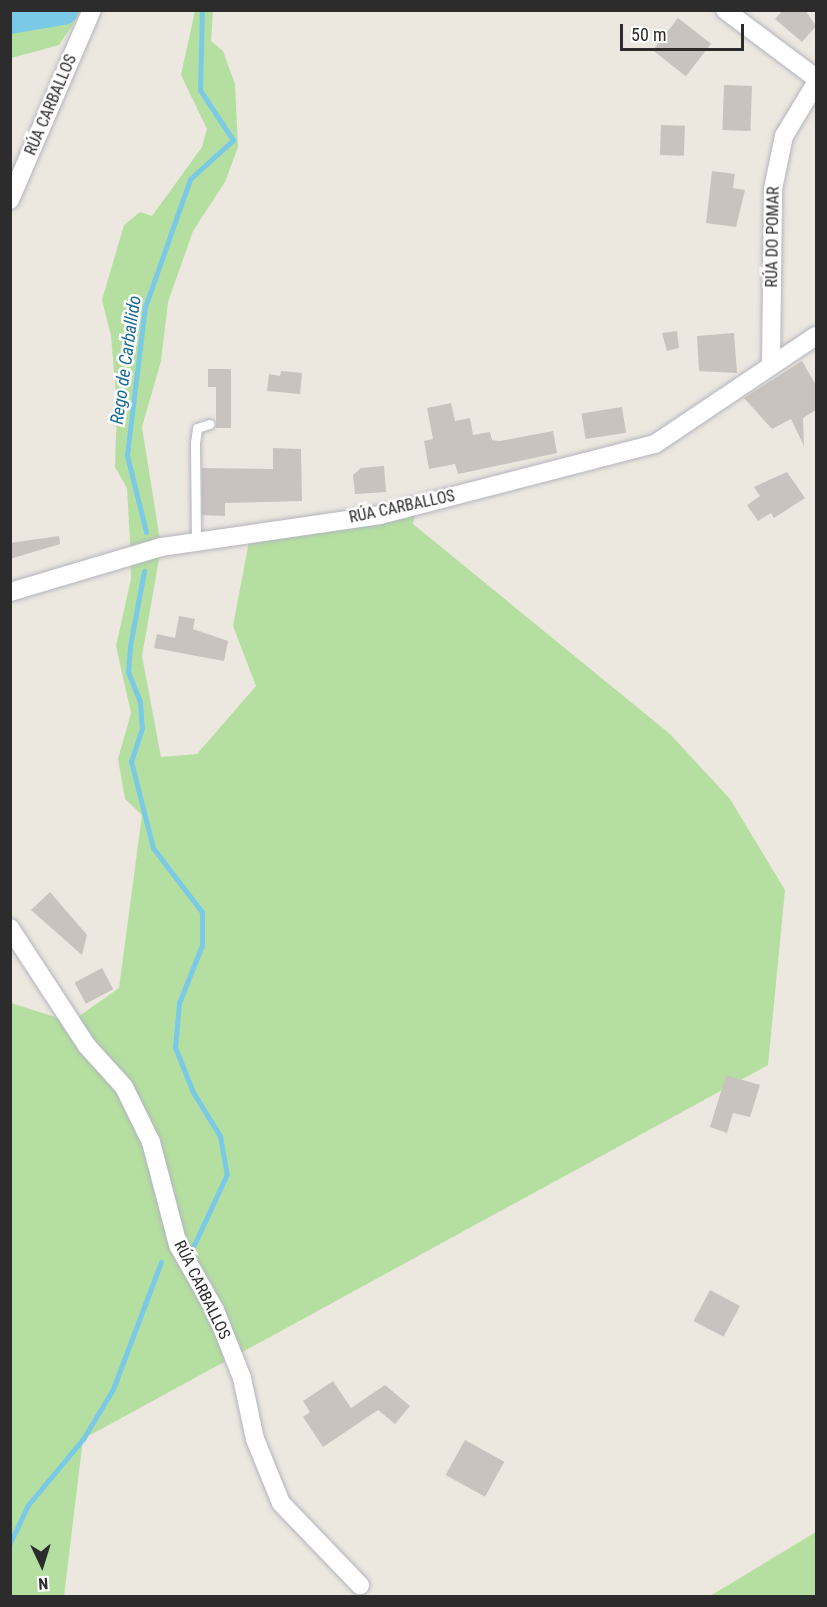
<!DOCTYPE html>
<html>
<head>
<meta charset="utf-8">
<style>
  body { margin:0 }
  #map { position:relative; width:827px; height:1607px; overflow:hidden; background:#ece7df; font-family:"Roboto Condensed",sans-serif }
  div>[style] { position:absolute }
  .green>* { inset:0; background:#b5dfa0 }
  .stream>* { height:5px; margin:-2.5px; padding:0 2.5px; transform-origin:2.5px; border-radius:2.5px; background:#7acae6 }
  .river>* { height:30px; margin:-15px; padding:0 15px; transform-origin:15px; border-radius:15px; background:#7acae6 }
  .building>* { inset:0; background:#c8c3be; transform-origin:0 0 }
  .roads { filter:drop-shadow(0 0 2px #b2b5be) drop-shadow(0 0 2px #b2b5be) }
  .service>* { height:9px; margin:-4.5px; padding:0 4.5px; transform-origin:4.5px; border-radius:4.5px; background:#fff }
  .minor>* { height:18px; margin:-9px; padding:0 9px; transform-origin:9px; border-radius:9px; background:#fff }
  span { translate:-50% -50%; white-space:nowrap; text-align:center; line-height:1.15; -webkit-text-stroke:5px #fff; paint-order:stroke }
  .street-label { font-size:16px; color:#2c2c2c }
  .water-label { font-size:18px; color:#176a94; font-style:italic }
  .frame { position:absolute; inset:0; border:12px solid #2c2c2c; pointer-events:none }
  .north { position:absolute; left:12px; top:1535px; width:60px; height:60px; -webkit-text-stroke:4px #fff; paint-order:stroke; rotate:176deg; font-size:16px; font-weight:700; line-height:24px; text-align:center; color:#2c2c2c }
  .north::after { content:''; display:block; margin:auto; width:21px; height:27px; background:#2c2c2c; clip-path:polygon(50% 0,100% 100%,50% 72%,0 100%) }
  .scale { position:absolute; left:620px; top:24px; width:124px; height:27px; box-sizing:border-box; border:3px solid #2c2c2c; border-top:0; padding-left:8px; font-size:18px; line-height:21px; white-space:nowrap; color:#2c2c2c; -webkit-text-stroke:4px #fff; paint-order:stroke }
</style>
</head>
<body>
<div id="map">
  <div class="green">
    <div style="clip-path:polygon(11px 11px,82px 11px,59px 45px,11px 58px)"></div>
    <div style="clip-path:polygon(195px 11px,213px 11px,211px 41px,223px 51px,235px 84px,238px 147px,225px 182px,193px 231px,168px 302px,161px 361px,142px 427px,161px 547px,142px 656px,161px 757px,197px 754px,256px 686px,233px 626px,251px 531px,416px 507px,413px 524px,670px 734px,730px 799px,785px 890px,768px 1065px,83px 1439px,64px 1596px,11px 1596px,11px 1003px,71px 1022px,119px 988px,142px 815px,125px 799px,118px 759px,131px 713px,116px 646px,131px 579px,130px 542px,127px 488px,115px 467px,117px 406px,111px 336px,102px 300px,124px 225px,140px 212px,152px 216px,202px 147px,207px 129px,181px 75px)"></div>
    <div style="clip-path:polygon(816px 1532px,816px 1596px,710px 1596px)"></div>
  </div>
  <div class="stream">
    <div style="left:146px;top:532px;width:79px;rotate:-103.9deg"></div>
    <div style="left:127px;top:455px;width:149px;rotate:-83.1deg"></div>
    <div style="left:145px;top:307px;width:136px;rotate:-70.6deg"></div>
    <div style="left:190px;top:179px;width:58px;rotate:-42.2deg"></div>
    <div style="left:233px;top:140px;width:60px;rotate:-123.4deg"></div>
    <div style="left:200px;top:90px;width:80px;rotate:-88.6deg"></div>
    <div style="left:144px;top:571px;width:76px;rotate:100.6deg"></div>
    <div style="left:130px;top:646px;width:26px;rotate:94deg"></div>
    <div style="left:128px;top:672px;width:32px;rotate:68deg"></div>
    <div style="left:140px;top:702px;width:26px;rotate:86deg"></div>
    <div style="left:142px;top:728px;width:35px;rotate:108deg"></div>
    <div style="left:131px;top:761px;width:90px;rotate:75.8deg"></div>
    <div style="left:153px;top:848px;width:81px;rotate:52.6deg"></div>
    <div style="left:202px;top:912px;width:33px;rotate:90deg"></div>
    <div style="left:202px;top:945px;width:62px;rotate:111.6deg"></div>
    <div style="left:179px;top:1003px;width:44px;rotate:95.2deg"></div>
    <div style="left:175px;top:1047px;width:48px;rotate:68.2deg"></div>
    <div style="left:193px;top:1092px;width:52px;rotate:58.5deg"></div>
    <div style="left:220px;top:1136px;width:39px;rotate:80deg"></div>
    <div style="left:227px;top:1174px;width:83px;rotate:115deg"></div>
    <div style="left:10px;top:1543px;width:42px;rotate:-64.7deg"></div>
    <div style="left:28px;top:1505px;width:86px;rotate:-50.2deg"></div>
    <div style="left:83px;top:1439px;width:58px;rotate:-59deg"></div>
    <div style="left:113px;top:1389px;width:136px;rotate:-69.3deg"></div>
  </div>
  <div class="river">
    <div style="left:10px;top:19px;width:54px;rotate:-9.6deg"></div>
  </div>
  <div class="building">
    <div style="clip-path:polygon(783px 10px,805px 10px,816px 26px,802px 42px,775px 19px)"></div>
    <div style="left:678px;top:18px;width:42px;height:41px;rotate:38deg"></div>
    <div style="left:724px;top:85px;width:28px;height:45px;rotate:2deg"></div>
    <div style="left:661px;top:125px;width:24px;height:30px;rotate:2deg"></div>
    <div style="clip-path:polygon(712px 171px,735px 174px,733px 188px,745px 190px,736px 227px,706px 223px)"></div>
    <div style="clip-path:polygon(677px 331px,679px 348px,667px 351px,662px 333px)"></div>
    <div style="clip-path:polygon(734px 333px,737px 373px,699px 371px,697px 336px)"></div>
    <div style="clip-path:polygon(802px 361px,816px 385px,816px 410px,803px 418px,804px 446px,791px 419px,772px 429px,744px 398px)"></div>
    <div style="clip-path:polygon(208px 369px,231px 369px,231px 428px,216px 428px,216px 387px,208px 387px)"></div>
    <div style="clip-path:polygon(281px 371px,302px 373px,300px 394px,267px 391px,269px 374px,280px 376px)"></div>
    <div style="clip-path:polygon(451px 403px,455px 421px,470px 418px,473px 435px,490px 432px,492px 440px,500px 441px,553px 431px,557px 453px,458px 474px,455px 464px,429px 469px,424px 441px,433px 439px,427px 408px)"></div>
    <div style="left:622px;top:407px;width:26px;height:41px;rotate:81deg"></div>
    <div style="clip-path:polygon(273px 448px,301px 449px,302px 501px,225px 503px,225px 516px,202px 515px,202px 468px,273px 469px)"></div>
    <div style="clip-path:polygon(384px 466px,386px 492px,355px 494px,353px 475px,361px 468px)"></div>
    <div style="clip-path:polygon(787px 472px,805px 498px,774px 518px,771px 513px,758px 521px,747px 505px,760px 496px,754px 487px)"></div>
    <div style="clip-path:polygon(59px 536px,60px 544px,10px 559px,10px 543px)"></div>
    <div style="clip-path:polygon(179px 616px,195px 619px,193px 629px,228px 641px,224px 661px,154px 648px,157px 634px,175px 638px)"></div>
    <div style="clip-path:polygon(50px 892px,87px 935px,82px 955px,31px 910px)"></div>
    <div style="left:102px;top:968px;width:24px;height:31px;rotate:62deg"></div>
    <div style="clip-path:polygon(726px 1075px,760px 1085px,750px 1117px,733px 1113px,727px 1133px,710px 1127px)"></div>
    <div style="left:710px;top:1290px;width:34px;height:35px;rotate:28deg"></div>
    <div style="clip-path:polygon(333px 1381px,351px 1408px,385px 1385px,410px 1406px,395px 1424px,378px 1410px,323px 1447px,303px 1417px,310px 1412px,303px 1401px)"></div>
    <div style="left:465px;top:1440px;width:45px;height:40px;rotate:29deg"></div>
  </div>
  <div class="roads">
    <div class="service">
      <div style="left:196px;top:541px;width:98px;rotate:-90.6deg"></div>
      <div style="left:195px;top:443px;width:15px;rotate:-82deg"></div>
      <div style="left:197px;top:428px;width:13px;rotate:-18deg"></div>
    </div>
    <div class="minor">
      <div style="left:725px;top:10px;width:114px;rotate:36.8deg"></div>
      <div style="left:10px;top:200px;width:207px;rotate:-66.7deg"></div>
      <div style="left:771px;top:365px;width:176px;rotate:-89.3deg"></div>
      <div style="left:773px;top:189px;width:54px;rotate:-78.3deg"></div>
      <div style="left:784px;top:136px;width:62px;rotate:-58.9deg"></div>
      <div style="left:10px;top:592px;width:158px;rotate:-16.6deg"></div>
      <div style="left:161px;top:547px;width:221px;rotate:-8.3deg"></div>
      <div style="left:380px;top:515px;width:284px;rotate:-14.5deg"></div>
      <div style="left:655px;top:444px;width:194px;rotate:-33.9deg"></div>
      <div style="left:10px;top:928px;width:141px;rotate:56.9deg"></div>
      <div style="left:87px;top:1046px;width:55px;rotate:47.9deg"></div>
      <div style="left:124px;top:1087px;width:61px;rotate:63.9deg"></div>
      <div style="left:151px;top:1142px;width:106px;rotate:75.3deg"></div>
      <div style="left:178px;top:1245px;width:75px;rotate:60.4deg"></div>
      <div style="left:215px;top:1310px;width:73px;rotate:68.3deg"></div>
      <div style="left:242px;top:1378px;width:62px;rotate:78deg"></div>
      <div style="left:255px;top:1439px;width:69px;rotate:67.9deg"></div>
      <div style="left:281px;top:1503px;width:114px;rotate:46.1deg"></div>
    </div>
  </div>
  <div class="street-label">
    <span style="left:51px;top:105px;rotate:-67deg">RÚA CARBALLOS</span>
    <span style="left:773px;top:237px;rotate:-89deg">RÚA DO POMAR</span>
    <span style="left:402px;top:507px;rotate:-12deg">RÚA CARBALLOS</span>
    <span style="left:202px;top:1290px;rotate:64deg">RÚA CARBALLOS</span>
  </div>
  <div class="water-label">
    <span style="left:126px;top:360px;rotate:-82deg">Rego de Carballido</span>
  </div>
  <div class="frame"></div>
  <div class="north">N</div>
  <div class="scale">50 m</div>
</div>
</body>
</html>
